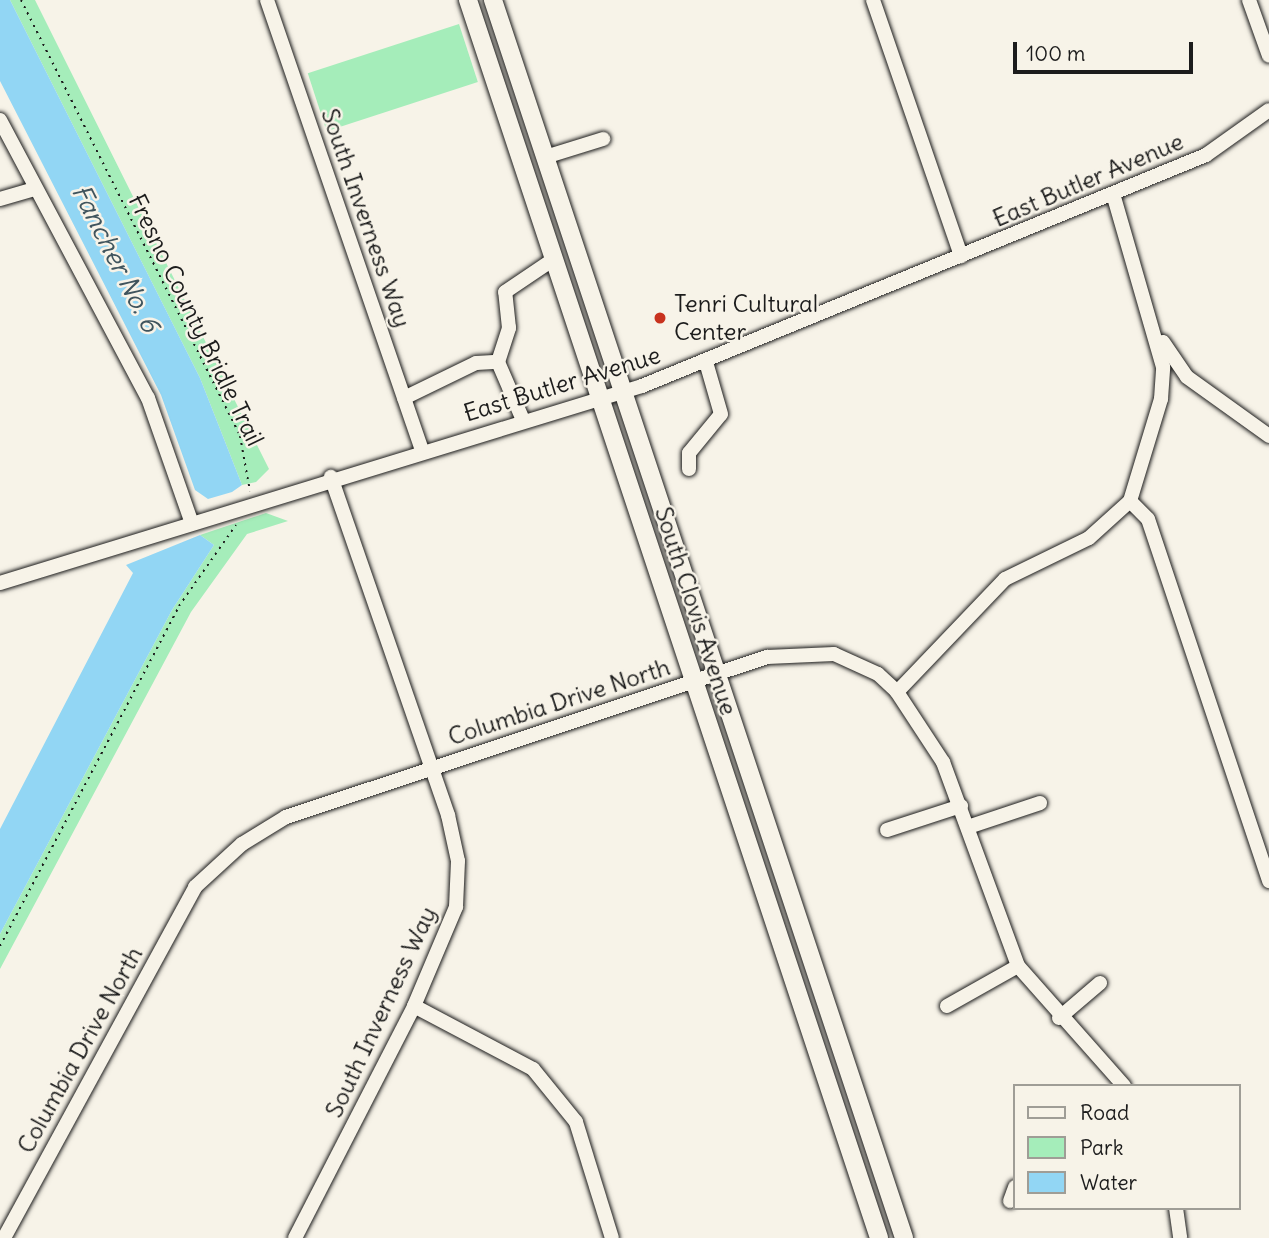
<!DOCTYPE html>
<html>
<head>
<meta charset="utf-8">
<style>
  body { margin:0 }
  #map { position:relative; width:1269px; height:1238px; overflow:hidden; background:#f7f3e8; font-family:Delius,sans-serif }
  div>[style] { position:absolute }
  .green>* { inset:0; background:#a5edba; transform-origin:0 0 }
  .water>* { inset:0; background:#92d6f4 }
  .path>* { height:2px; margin-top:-1px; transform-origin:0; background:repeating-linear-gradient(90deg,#1c1c1c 0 2px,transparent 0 7px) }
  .roads { filter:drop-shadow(0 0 2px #1c1c1c) drop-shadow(0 0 2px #1c1c1c) }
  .minor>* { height:14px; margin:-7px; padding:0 7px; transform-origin:7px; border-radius:7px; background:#f7f3e8 }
  .major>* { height:18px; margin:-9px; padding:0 9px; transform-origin:9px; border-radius:9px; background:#f7f3e8 }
  .dots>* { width:19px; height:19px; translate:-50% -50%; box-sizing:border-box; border:4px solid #f7f3e8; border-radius:50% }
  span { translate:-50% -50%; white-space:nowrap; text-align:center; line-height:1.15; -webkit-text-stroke:5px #f7f3e8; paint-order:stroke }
  .street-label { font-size:24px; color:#1c1c1c }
  .poi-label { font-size:24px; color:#1c1c1c }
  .left { translate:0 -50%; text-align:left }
  .water-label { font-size:26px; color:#3f545d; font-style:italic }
  .legend { position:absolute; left:1013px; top:1084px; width:228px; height:126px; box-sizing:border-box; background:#f7f3e8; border:2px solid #9f9d96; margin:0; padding:9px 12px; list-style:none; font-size:21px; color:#1c1c1c }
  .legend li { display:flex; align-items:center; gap:14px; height:35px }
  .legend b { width:35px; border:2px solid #9f9d96 }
  .scale { position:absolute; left:1013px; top:42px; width:180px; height:32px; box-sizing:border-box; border:4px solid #1c1c1c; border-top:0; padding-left:9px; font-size:21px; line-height:24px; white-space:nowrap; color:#1c1c1c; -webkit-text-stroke:5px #f7f3e8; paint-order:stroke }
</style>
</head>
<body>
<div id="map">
  <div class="green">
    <div style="clip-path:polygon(10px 0,35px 0,269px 469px,256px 482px,242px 485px,200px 378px)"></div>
    <div style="left:459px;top:24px;width:61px;height:159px;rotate:72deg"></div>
    <div style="clip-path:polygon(266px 513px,288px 521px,247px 534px,191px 612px,0 969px,0 934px,172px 610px,214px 545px,200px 535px)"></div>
  </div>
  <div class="water">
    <div style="clip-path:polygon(0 0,10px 0,200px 378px,242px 485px,232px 492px,208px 499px,195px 490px,161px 395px,0 81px)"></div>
    <div style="clip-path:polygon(200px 535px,214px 545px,172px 610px,0 934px,0 829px,133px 573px,126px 565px)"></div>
  </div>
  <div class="path">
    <div style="left:21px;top:0;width:488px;rotate:63.3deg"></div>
    <div style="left:240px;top:436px;width:56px;rotate:79.7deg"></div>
    <div style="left:0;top:946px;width:384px;rotate:-62.2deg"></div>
    <div style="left:179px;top:606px;width:99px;rotate:-54.9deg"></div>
  </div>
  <div class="roads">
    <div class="minor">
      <div style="left:267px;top:0;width:476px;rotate:71deg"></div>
      <div style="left:873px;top:0;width:271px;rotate:71deg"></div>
      <div style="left:1249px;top:0;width:59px;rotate:70.3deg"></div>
      <div style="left:0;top:120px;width:315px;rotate:62deg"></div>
      <div style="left:148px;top:398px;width:130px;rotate:70.7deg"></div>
      <div style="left:545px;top:157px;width:61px;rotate:-17.2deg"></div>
      <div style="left:0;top:199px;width:35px;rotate:-16deg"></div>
      <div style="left:1163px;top:342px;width:42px;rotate:55.6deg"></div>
      <div style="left:1187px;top:377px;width:101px;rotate:35.7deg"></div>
      <div style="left:498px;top:362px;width:36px;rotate:-72deg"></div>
      <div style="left:509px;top:328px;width:36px;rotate:-96deg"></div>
      <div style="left:505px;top:292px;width:59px;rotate:-34deg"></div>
      <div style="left:404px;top:398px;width:80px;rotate:-25.9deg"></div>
      <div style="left:476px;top:363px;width:22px;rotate:-3deg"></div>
      <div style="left:498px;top:362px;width:63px;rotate:66.7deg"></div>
      <div style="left:689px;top:469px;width:16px;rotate:-90deg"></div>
      <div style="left:689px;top:453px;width:50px;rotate:-50.6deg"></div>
      <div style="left:721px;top:414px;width:54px;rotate:-106.1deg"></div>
      <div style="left:1130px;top:501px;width:25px;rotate:45deg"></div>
      <div style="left:1148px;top:519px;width:382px;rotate:71.5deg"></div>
      <div style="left:0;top:583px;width:672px;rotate:-17.06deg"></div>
      <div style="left:642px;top:386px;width:609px;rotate:-22.27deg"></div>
      <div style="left:1206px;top:155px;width:77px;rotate:-35.5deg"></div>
      <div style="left:897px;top:692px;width:84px;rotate:56.7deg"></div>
      <div style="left:943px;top:762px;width:217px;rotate:69.8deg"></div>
      <div style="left:1018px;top:966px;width:160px;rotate:48.5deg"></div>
      <div style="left:968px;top:827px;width:76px;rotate:-18.4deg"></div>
      <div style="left:887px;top:830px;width:78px;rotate:-18deg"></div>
      <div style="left:414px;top:1006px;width:135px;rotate:27.9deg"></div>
      <div style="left:533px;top:1069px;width:68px;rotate:50.9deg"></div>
      <div style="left:576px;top:1122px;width:121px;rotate:72.8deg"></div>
      <div style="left:947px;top:1006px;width:81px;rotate:-29.4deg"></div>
      <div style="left:1059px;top:1018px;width:54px;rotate:-40.5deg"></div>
      <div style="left:1010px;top:1201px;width:15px;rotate:-70deg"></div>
      <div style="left:1176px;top:1208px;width:30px;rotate:82deg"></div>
      <div style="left:4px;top:1238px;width:400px;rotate:-61.4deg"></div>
      <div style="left:195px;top:887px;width:64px;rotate:-42.5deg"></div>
      <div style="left:242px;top:844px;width:52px;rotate:-31.5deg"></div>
      <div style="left:286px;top:817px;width:507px;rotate:-18.4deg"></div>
      <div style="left:767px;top:657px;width:67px;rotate:-2.6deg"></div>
      <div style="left:834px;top:654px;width:48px;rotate:24.4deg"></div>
      <div style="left:878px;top:674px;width:26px;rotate:43deg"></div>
      <div style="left:897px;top:692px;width:156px;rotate:-46.3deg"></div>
      <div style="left:1005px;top:579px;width:93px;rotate:-26deg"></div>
      <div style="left:1089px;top:538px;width:55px;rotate:-42.1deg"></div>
      <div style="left:1130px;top:501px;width:107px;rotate:-73.1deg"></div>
      <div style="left:1161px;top:399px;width:32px;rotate:-86deg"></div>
      <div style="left:1163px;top:367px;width:180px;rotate:-106.1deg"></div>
      <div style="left:295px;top:1238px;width:261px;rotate:-62.8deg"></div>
      <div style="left:414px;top:1006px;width:108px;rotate:-67deg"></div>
      <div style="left:456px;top:907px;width:46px;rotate:-87.5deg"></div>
      <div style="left:458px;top:861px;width:47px;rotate:-102.3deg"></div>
      <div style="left:448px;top:815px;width:358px;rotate:-109.1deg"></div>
    </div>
    <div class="major">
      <div style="left:468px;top:0;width:1304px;rotate:71.63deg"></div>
      <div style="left:493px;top:0;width:1304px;rotate:71.63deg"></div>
    </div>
  </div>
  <div class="dots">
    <div style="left:660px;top:318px;background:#c8321e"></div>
  </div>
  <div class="street-label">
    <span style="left:1088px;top:180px;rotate:-23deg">East Butler Avenue</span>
    <span style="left:366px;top:218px;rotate:71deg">South Inverness Way</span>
    <span style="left:196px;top:320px;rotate:64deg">Fresno County Bridle Trail</span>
    <span style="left:562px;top:384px;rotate:-17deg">East Butler Avenue</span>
    <span style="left:696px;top:611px;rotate:72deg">South Clovis Avenue</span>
    <span style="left:559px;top:702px;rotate:-18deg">Columbia Drive North</span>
    <span style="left:381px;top:1012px;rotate:-65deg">South Inverness Way</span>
    <span style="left:80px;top:1050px;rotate:-61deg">Columbia Drive North</span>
  </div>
  <div class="poi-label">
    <span class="left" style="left:674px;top:318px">Tenri Cultural<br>Center</span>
  </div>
  <div class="water-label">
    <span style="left:116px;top:258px;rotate:63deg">Fancher No. 6</span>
  </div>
  <ul class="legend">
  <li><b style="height:9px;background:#f7f3e8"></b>Road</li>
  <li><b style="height:19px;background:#a5edba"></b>Park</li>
  <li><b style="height:19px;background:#92d6f4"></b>Water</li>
  </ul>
  <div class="scale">100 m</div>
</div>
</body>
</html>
